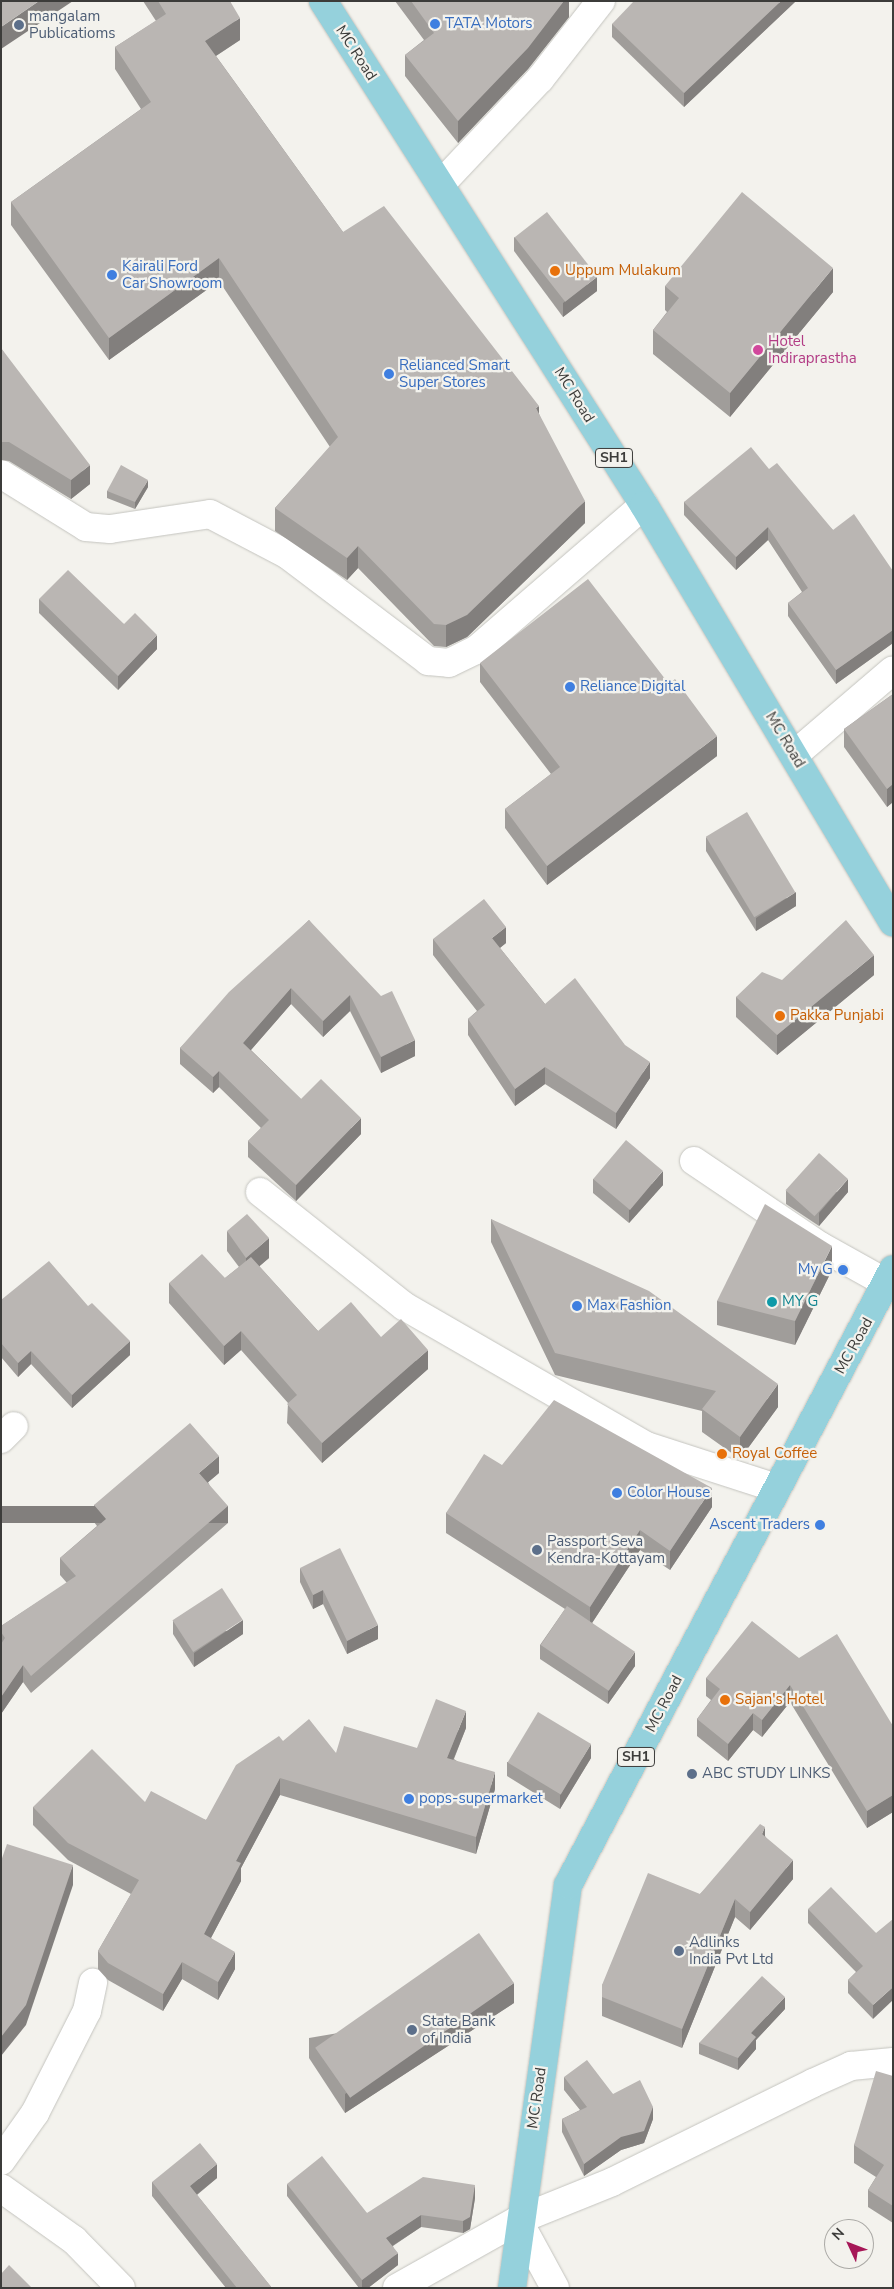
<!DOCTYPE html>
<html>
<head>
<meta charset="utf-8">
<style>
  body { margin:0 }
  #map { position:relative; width:894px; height:2289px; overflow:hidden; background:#f3f2ed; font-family:"Nunito Sans",sans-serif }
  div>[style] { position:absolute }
  .roads { filter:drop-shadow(0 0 1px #c4c4bf) drop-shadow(0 0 1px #c4c4bf) }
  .minor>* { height:28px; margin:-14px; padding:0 14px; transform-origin:14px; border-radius:14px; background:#fff }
  .major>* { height:28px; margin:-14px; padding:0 14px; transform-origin:14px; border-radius:14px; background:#95d1dc }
  .wall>* { inset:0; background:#a09d9a; transform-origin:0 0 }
  .shaded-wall>* { inset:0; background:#827f7d; transform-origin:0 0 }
  .building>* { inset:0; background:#bab6b3; transform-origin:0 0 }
  .dots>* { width:14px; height:14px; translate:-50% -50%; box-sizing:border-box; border:2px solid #f3f2ed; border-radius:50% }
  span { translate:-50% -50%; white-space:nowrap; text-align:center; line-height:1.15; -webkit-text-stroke:4.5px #f3f2ed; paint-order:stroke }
  .shield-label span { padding:1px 4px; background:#f3f2ed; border:1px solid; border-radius:4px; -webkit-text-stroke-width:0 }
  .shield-label { font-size:14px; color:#3c3c3a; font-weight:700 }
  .service-label { font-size:15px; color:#4e5e75 }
  .left { translate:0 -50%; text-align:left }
  .shop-label { font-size:15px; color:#366cbe }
  .right { translate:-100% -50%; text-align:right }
  .street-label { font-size:15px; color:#3c3c3a }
  .food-label { font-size:15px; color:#c56008 }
  .hotel-label { font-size:15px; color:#b23c85 }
  .culture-label { font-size:15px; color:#0d838f }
  .frame { position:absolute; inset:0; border:2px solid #3c3c3a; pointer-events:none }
  .north { position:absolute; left:824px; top:2219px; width:50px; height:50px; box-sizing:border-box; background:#f3f2ed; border:1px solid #aaa9a5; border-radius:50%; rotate:313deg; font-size:14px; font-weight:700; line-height:20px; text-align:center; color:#3c3c3a }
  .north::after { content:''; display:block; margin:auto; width:18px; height:22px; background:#a61757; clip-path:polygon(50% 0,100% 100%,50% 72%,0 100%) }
</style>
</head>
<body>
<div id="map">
  <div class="roads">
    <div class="minor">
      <div style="left:441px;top:184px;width:144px;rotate:-46.7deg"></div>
      <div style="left:540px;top:79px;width:99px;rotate:-52deg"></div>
      <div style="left:1px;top:474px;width:100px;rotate:31.9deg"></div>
      <div style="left:86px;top:527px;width:24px;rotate:5deg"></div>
      <div style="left:110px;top:529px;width:101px;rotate:-8.5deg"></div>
      <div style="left:210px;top:514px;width:88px;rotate:27.7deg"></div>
      <div style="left:288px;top:555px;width:176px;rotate:37.1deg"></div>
      <div style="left:428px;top:661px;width:21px;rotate:5deg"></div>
      <div style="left:449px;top:663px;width:30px;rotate:-26deg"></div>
      <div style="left:476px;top:650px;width:222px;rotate:-40.8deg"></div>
      <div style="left:794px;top:755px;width:130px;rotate:-40.6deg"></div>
      <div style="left:694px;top:1161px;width:152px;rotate:34deg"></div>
      <div style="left:820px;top:1246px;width:78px;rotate:29.2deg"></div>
      <div style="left:260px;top:1192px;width:184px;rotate:38.4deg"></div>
      <div style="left:404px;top:1306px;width:280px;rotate:30deg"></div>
      <div style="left:646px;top:1446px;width:137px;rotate:17.9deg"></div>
      <div style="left:1px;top:1439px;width:18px;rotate:-45deg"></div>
      <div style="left:1px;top:2161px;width:59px;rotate:-54.7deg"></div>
      <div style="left:35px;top:2113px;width:114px;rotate:-63deg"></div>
      <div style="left:87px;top:2011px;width:29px;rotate:-78deg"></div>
      <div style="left:1px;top:2188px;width:90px;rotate:35.5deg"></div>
      <div style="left:74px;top:2240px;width:67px;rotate:45.6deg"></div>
      <div style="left:518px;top:2220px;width:77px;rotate:61.4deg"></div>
      <div style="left:397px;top:2288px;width:139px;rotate:-29.3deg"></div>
      <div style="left:518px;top:2220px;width:101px;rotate:-22deg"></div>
      <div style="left:612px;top:2182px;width:224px;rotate:-26.2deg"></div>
      <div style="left:813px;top:2083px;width:42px;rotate:-24.1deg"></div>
      <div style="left:851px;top:2066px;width:42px;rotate:-5.4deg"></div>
    </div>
    <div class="major">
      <div style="left:323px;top:1px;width:598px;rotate:57.51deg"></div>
      <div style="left:644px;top:505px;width:486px;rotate:59.2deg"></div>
      <div style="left:512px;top:2288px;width:407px;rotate:-82.1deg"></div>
      <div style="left:568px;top:1885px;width:696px;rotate:-62.18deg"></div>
    </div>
  </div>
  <div class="wall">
    <div style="clip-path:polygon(143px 1px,230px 1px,240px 40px,216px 56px,343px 232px,539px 414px,585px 523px,467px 637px,446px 647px,434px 646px,358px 568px,347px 580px,275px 531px,275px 508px,330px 447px,219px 281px,109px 360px,11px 225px,11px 202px,141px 109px,115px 69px,115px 47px,156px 21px)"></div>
    <div style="clip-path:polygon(395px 1px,569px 1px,569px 17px,528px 69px,458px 143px,405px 76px,405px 55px,424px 40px)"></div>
    <div style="clip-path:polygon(796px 1px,684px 107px,612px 37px,612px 24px)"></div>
    <div style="clip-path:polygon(514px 237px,597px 291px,563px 317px,514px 251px)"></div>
    <div style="left:893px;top:248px;width:19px;height:1px;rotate:90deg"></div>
    <div style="clip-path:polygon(665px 286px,833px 292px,730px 417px,653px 354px,653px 330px,667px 312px,665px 310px)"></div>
    <div style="clip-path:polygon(1px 348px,90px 484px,71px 499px,9px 461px,1px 460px)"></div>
    <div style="clip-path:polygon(769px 469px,833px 530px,893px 571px,893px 643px,836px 684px,788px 616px,788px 603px,802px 592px,768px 540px,736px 570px,684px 515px,684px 502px)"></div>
    <div style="clip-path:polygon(148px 487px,135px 509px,107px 498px,107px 491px)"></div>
    <div style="clip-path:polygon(39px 599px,124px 624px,157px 649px,118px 690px,39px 613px)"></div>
    <div style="clip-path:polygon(480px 663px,717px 756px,547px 885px,505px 828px,505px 809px,551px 774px,480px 682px)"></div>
    <div style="clip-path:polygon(893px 694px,893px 802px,887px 807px,844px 747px,844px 729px)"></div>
    <div style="clip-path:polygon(706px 837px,796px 906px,756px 931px,706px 851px)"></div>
    <div style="clip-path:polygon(309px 920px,415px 1056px,381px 1073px,350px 1011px,323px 1037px,291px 1004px,251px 1050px,301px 1099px,361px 1134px,296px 1201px,248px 1157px,248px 1141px,261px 1128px,219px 1087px,213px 1093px,180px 1064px,180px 1048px)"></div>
    <div style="clip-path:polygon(433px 939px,506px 943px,500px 948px,545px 1004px,650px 1078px,616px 1129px,545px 1084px,515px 1106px,468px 1035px,468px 1019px,477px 1011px,433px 955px)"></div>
    <div style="clip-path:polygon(874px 975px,777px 1055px,736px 1017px,736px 997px,782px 980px)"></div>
    <div style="clip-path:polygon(593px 1179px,663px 1185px,629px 1223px,593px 1193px)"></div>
    <div style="clip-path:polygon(786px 1191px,848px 1192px,819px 1226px,786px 1204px)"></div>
    <div style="clip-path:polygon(491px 1219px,778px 1407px,740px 1459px,702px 1432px,702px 1411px,555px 1375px,491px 1242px)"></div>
    <div style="clip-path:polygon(227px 1231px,269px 1258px,259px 1266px,318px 1331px,381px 1337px,428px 1369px,322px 1463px,287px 1423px,288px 1403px,241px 1350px,224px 1365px,169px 1303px,169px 1283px,225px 1278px,239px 1267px,227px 1251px)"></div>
    <div style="clip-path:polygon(832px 1270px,795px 1345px,717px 1325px,717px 1301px)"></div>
    <div style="clip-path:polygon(1px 1300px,130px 1355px,72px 1408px,31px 1364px,18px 1377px,1px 1357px)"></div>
    <div style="clip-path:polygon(502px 1465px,712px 1507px,670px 1570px,640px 1550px,592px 1623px,635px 1666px,608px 1704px,540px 1659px,540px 1645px,565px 1609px,446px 1533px,446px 1513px)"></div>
    <div style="clip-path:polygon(219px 1473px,208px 1482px,228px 1523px,31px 1693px,23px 1682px,1px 1714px,1px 1626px,67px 1583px,60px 1575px,60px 1558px,97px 1526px,94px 1522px,94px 1505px)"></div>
    <div style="clip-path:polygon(300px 1568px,378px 1639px,347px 1654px,323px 1604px,313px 1609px,300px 1582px)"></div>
    <div style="clip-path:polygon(173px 1621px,243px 1634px,194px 1667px,173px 1634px)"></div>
    <div style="clip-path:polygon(799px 1658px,893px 1726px,893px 1812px,867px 1828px,790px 1702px,762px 1737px,753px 1730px,728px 1761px,697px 1736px,697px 1719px,711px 1700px,706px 1696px,706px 1678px)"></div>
    <div style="clip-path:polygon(466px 1728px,454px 1759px,495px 1789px,476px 1854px,280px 1795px,241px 1868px,241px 1881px,211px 1938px,235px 1969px,218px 2000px,182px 1979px,163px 2011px,108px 1980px,98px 1969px,98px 1951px,131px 1894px,68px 1860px,33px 1825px,33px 1807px,145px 1802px,206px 1820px,283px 1741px,336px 1753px,417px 1748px)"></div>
    <div style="clip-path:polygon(591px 1758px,560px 1809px,507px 1776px,507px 1762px)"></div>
    <div style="clip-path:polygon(765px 1836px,793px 1879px,750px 1930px,735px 1917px,682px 2048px,602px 2016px,602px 1985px,700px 1894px)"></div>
    <div style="clip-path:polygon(808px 1909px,876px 1933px,873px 2019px,848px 1993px,848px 1980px,856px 1972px,808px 1923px)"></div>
    <div style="clip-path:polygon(514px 2003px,345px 2113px,309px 2058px,309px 2038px)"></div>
    <div style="clip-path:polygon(785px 2009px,756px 2040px,756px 2049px,738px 2070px,699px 2054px,699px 2043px)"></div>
    <div style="clip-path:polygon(893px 2076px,893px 2223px,868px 2207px,868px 2190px,876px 2177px,854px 2163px,854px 2145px)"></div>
    <div style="clip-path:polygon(564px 2077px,613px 2094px,653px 2119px,644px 2143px,621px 2150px,584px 2176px,562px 2132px,562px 2119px,580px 2110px,564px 2090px)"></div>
    <div style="clip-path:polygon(217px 2178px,197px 2195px,272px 2288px,226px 2288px,152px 2196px,152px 2182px)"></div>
    <div style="clip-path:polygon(287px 2184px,367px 2213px,475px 2198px,470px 2229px,463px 2233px,421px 2227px,393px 2246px,398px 2265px,368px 2288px,359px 2288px,287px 2196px)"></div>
  </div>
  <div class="shaded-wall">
    <div style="clip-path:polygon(39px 1px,73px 1px,1px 49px,1px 27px)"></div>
    <div style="clip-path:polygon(564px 1px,569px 1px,569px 17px,528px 69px,458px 143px,458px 121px)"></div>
    <div style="clip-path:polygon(781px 1px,796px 1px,684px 107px,684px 93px)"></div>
    <div style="clip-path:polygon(240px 18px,240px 40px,205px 63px,205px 41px)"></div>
    <div style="clip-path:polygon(219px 258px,219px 281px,109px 360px,109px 338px)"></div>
    <div style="clip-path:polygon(833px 268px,833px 292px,730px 417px,730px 393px)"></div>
    <div style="clip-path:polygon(597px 277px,597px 291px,563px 317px,563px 303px)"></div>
    <div style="clip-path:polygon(539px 406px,539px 428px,536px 408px)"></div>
    <div style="clip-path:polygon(90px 465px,90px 484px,71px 499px,71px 480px)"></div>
    <div style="clip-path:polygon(148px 480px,148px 487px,135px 509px,135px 502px)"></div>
    <div style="clip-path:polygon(585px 501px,585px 523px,467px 637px,446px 647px,446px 625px)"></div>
    <div style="clip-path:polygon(768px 527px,768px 540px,736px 570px,736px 557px)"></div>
    <div style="clip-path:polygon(358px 546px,358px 568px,347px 580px,347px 558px)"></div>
    <div style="clip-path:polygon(893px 630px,893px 643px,836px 684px,836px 670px)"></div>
    <div style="clip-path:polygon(157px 635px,157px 649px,118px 690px,118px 676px)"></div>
    <div style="clip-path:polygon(717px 736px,717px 756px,547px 885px,547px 866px)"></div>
    <div style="clip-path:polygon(893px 784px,893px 802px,887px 807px,887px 789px)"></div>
    <div style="clip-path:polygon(796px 892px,796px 906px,756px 931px,756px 918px)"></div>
    <div style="clip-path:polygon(506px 927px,506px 943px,492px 954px,492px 938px)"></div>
    <div style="clip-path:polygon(874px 955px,874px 975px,777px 1055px,777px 1035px)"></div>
    <div style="clip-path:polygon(291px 988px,291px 1004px,243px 1059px,243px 1043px)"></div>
    <div style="clip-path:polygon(350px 995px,350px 1011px,323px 1037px,323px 1021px)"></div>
    <div style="clip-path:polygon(415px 1040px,415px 1056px,381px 1073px,381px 1057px)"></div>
    <div style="clip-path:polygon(650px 1062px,650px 1078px,616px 1129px,616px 1113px)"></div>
    <div style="clip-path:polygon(545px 1067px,545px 1084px,515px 1106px,515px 1089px)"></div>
    <div style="clip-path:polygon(219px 1071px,219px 1087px,213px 1093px,213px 1077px)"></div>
    <div style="clip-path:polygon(361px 1118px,361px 1134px,296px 1201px,296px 1185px)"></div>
    <div style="clip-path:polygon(663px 1171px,663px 1185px,629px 1223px,629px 1210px)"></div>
    <div style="clip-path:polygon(848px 1179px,848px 1192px,819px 1226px,819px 1213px)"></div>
    <div style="clip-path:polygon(269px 1238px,269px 1258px,246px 1278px,246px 1258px)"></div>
    <div style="clip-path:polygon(832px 1246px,832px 1270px,795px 1345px,795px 1321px)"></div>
    <div style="clip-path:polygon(241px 1331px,241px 1350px,224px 1365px,224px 1346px)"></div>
    <div style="clip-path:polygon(130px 1341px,130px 1355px,72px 1408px,72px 1395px)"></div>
    <div style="clip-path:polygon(428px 1350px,428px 1369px,322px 1463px,322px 1443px)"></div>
    <div style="clip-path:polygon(31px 1351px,31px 1364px,18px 1377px,18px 1363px)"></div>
    <div style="clip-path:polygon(778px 1384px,778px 1407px,740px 1459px,740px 1437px)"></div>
    <div style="clip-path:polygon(219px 1456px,219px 1473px,199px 1490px,199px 1473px)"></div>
    <div style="clip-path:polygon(712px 1488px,712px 1507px,670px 1570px,670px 1551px)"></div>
    <div style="left:228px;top:1506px;width:17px;height:260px;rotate:90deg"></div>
    <div style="clip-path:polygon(640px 1530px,640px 1550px,590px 1626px,590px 1607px)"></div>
    <div style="clip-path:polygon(323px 1590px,323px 1604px,313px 1609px,313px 1595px)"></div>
    <div style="clip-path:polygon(243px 1620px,243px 1634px,194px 1667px,194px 1653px)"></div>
    <div style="clip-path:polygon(378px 1625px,378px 1639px,347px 1654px,347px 1641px)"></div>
    <div style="clip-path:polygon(635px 1652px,635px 1666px,608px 1704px,608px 1691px)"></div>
    <div style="clip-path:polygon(23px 1665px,23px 1682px,1px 1714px,1px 1697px)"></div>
    <div style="clip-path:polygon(790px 1685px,790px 1702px,762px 1737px,762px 1720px)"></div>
    <div style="clip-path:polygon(466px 1711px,466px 1728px,447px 1775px,447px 1758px)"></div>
    <div style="clip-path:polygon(753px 1713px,753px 1730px,728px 1761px,728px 1744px)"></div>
    <div style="clip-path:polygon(591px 1744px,591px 1758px,560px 1809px,560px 1795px)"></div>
    <div style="clip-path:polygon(495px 1772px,495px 1789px,476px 1854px,476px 1837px)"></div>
    <div style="clip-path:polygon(280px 1778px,280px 1795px,241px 1868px,241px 1881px,204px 1951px,204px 1934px,236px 1861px)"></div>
    <div style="clip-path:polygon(893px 1795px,893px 1812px,867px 1828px,867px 1811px)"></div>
    <div style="clip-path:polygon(765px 1827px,765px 1845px,762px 1834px)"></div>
    <div style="clip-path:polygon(793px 1860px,793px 1879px,750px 1930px,750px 1912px)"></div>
    <div style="clip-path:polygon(73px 1865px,73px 1885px,26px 2025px,1px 2056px,1px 2037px)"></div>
    <div style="clip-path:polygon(735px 1899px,735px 1917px,682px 2048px,682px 2029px)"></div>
    <div style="clip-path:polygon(235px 1952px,235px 1969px,218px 2000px,218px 1982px)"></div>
    <div style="clip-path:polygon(182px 1962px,182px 1979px,163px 2011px,163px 1994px)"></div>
    <div style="clip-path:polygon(514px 1983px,514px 2003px,345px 2113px,345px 2094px)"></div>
    <div style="clip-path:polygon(893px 1987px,893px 2000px,873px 2019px,873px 2005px)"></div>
    <div style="clip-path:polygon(785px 1997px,785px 2009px,756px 2040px,756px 2049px,738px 2070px,738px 2058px,751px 2033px)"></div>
    <div style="clip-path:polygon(653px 2107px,653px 2119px,644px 2143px,621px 2150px,584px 2176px,584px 2164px)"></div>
    <div style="clip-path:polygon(217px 2164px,217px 2178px,190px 2200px,190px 2186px)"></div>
    <div style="clip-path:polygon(475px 2185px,475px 2198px,470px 2229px,463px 2233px,463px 2221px)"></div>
    <div style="clip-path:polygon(421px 2215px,421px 2227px,386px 2250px,386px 2238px)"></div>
    <div style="clip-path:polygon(398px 2253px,398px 2265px,368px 2288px,362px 2288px,362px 2280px)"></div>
  </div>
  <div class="building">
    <div style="clip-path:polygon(1px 1px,39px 1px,1px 27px)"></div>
    <div style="clip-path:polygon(158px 1px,230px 1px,240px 18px,205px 41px,343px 232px,384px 206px,539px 406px,536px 408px,585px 501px,467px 615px,446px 625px,434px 624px,358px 546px,347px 558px,275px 508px,338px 437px,219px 258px,109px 338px,11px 202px,151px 102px,115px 47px,166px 14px)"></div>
    <div style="clip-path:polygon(411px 1px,564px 1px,528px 48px,458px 121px,405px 55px,434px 33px)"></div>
    <div style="clip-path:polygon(634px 1px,781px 1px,684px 93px,612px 24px)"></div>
    <div style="clip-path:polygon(742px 192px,833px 268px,730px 393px,653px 330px,679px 298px,665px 286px)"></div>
    <div style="left:547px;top:212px;width:82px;height:41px;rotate:52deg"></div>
    <div style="clip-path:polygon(1px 348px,90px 465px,71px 480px,9px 442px,1px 442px)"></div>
    <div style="clip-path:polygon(751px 447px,769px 469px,777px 463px,833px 530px,854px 514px,893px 571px,893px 630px,836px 670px,788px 603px,808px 588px,768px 527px,736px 557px,684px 502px)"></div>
    <div style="clip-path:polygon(121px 465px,148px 480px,135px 502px,107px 491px)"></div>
    <div style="clip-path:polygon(68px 570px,124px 624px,135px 613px,157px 635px,118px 676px,39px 599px)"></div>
    <div style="clip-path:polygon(588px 579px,669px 684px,675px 679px,717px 736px,547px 866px,505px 809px,560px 767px,480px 663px)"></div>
    <div style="clip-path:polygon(893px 694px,893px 784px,887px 789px,844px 729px)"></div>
    <div style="left:747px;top:812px;width:94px;height:48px;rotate:59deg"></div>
    <div style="clip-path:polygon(484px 899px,506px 927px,492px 938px,545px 1004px,575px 978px,625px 1045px,650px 1062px,616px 1113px,545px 1067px,515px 1089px,468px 1019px,485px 1005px,433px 939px)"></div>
    <div style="clip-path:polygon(309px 920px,381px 996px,392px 991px,415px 1040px,381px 1057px,350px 995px,323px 1021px,291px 988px,243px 1043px,301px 1099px,321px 1079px,361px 1118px,296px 1185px,248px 1141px,269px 1120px,219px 1071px,213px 1077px,180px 1048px,229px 992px)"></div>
    <div style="clip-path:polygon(846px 920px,874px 955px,777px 1035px,736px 997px,762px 972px,782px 980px)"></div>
    <div style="left:626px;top:1140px;width:48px;height:51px;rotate:40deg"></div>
    <div style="left:819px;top:1153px;width:39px;height:50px;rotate:42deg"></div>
    <div style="clip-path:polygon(765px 1204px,832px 1246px,795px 1321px,717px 1301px)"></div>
    <div style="clip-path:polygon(247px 1214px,269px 1238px,246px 1258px,227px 1231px)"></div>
    <div style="clip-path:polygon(491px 1219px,649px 1291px,778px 1384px,740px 1437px,702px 1409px,716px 1391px,555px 1353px)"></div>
    <div style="clip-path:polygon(202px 1254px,225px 1278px,251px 1257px,318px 1331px,351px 1302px,381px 1337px,401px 1319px,428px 1350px,322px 1443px,287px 1404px,297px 1395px,241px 1331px,224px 1346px,169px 1283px)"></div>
    <div style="clip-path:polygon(49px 1261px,88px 1306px,92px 1303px,130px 1341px,72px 1395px,31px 1351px,18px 1363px,1px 1343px,1px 1300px)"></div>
    <div style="clip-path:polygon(554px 1400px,712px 1488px,670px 1551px,640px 1530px,590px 1607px,446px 1513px,484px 1454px,502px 1465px)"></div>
    <div style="clip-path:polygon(190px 1423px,219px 1456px,199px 1473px,228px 1506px,31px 1676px,23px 1665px,1px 1697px,1px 1644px,5px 1638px,1px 1632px,1px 1626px,76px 1576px,60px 1558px,106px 1519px,94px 1505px)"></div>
    <div style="clip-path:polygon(340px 1548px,378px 1625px,347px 1641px,323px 1590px,313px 1595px,300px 1568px)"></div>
    <div style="left:222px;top:1588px;width:38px;height:59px;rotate:57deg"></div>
    <div style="left:567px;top:1606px;width:82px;height:47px;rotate:34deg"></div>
    <div style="clip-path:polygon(752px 1621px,799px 1658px,837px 1634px,893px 1726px,893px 1795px,867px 1811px,790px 1685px,762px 1720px,753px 1713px,728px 1744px,697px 1719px,720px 1689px,706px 1678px)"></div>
    <div style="clip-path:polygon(436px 1699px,466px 1711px,447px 1758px,495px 1772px,476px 1837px,280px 1778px,236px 1861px,241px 1863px,204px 1934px,235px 1952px,218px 1982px,182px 1962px,163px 1994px,108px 1963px,98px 1951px,139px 1880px,68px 1843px,33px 1807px,92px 1749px,145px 1802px,151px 1791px,206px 1820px,236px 1765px,279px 1736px,283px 1741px,309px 1719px,336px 1753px,344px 1726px,417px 1748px)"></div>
    <div style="left:538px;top:1712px;width:62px;height:59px;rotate:31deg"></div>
    <div style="clip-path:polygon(760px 1824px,765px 1827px,762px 1834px,793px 1860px,750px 1912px,735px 1899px,682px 2029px,602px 1997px,602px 1985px,648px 1873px,700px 1894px)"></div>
    <div style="clip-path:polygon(7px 1844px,73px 1865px,26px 2005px,1px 2037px,1px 1861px)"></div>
    <div style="clip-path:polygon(831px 1887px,876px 1933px,893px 1919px,893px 1987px,873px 2005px,848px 1980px,863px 1966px,808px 1909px)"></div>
    <div style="left:479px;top:1933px;width:61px;height:200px;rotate:55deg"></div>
    <div style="clip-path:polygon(762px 1976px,785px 1997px,751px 2033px,756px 2037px,738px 2058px,699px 2043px)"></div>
    <div style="clip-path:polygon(587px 2060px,613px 2094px,640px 2080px,653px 2107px,644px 2131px,621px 2137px,584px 2164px,562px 2119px,587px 2107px,564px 2077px)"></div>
    <div style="clip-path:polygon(876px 2071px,893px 2076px,893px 2206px,868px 2190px,884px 2165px,854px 2145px)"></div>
    <div style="clip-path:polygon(200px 2143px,217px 2164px,190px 2186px,272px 2288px,237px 2288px,152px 2182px)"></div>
    <div style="clip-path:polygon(322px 2156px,367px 2213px,423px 2177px,475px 2185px,470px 2217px,463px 2221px,421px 2215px,386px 2238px,398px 2253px,362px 2280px,287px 2184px)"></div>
    <div style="clip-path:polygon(9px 2265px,32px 2288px,1px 2288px,1px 2274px)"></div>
  </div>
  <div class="dots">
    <div style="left:435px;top:24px;background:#3f7fe0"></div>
    <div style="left:19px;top:25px;background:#5c6f8a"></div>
    <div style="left:555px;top:271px;background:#e8710a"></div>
    <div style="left:112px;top:275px;background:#3f7fe0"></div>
    <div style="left:758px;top:350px;background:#d1479c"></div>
    <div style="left:389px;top:374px;background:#3f7fe0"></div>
    <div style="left:570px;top:687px;background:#3f7fe0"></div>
    <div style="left:780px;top:1016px;background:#e8710a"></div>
    <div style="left:843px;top:1270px;background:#3f7fe0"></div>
    <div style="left:772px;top:1302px;background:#0f9aa8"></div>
    <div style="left:577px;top:1306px;background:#3f7fe0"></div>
    <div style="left:722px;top:1454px;background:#e8710a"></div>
    <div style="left:617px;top:1493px;background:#3f7fe0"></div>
    <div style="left:820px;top:1525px;background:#3f7fe0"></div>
    <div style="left:537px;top:1550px;background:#5c6f8a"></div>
    <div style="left:725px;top:1700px;background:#e8710a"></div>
    <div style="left:692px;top:1774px;background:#5c6f8a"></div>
    <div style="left:409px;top:1799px;background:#3f7fe0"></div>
    <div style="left:679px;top:1951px;background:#5c6f8a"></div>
    <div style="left:412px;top:2030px;background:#5c6f8a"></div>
  </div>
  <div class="shield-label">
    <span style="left:614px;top:458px">SH1</span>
    <span style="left:636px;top:1757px">SH1</span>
  </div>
  <div class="service-label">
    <span class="left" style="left:29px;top:25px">mangalam<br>Publicatioms</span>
    <span class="left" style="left:547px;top:1550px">Passport Seva<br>Kendra-Kottayam</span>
    <span class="left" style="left:702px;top:1774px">ABC STUDY LINKS</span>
    <span class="left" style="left:689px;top:1951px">Adlinks<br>India Pvt Ltd</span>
    <span class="left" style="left:422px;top:2030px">State Bank<br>of India</span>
  </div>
  <div class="shop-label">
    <span class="left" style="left:445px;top:24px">TATA Motors</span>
    <span class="left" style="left:122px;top:275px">Kairali Ford<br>Car Showroom</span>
    <span class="left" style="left:399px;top:374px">Relianced Smart<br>Super Stores</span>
    <span class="left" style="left:580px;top:687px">Reliance Digital</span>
    <span class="right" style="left:833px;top:1270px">My G</span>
    <span class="left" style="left:587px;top:1306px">Max Fashion</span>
    <span class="left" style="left:627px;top:1493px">Color House</span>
    <span class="right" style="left:810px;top:1525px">Ascent Traders</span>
    <span class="left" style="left:419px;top:1799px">pops-supermarket</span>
  </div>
  <div class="street-label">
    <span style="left:356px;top:53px;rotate:57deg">MC Road</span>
    <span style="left:574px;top:395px;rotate:58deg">MC Road</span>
    <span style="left:785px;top:740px;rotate:59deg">MC Road</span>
    <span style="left:854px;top:1346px;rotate:-61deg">MC Road</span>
    <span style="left:664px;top:1704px;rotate:-62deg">MC Road</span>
    <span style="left:537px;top:2098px;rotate:-82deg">MC Road</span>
  </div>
  <div class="food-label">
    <span class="left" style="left:565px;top:271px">Uppum Mulakum</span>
    <span class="left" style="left:790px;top:1016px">Pakka Punjabi</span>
    <span class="left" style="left:732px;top:1454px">Royal Coffee</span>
    <span class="left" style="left:735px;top:1700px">Sajan's Hotel</span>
  </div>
  <div class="hotel-label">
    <span class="left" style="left:768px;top:350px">Hotel<br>Indiraprastha</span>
  </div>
  <div class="culture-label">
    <span class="left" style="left:782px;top:1302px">MY G</span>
  </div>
  <div class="frame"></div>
  <div class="north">N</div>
</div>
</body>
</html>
